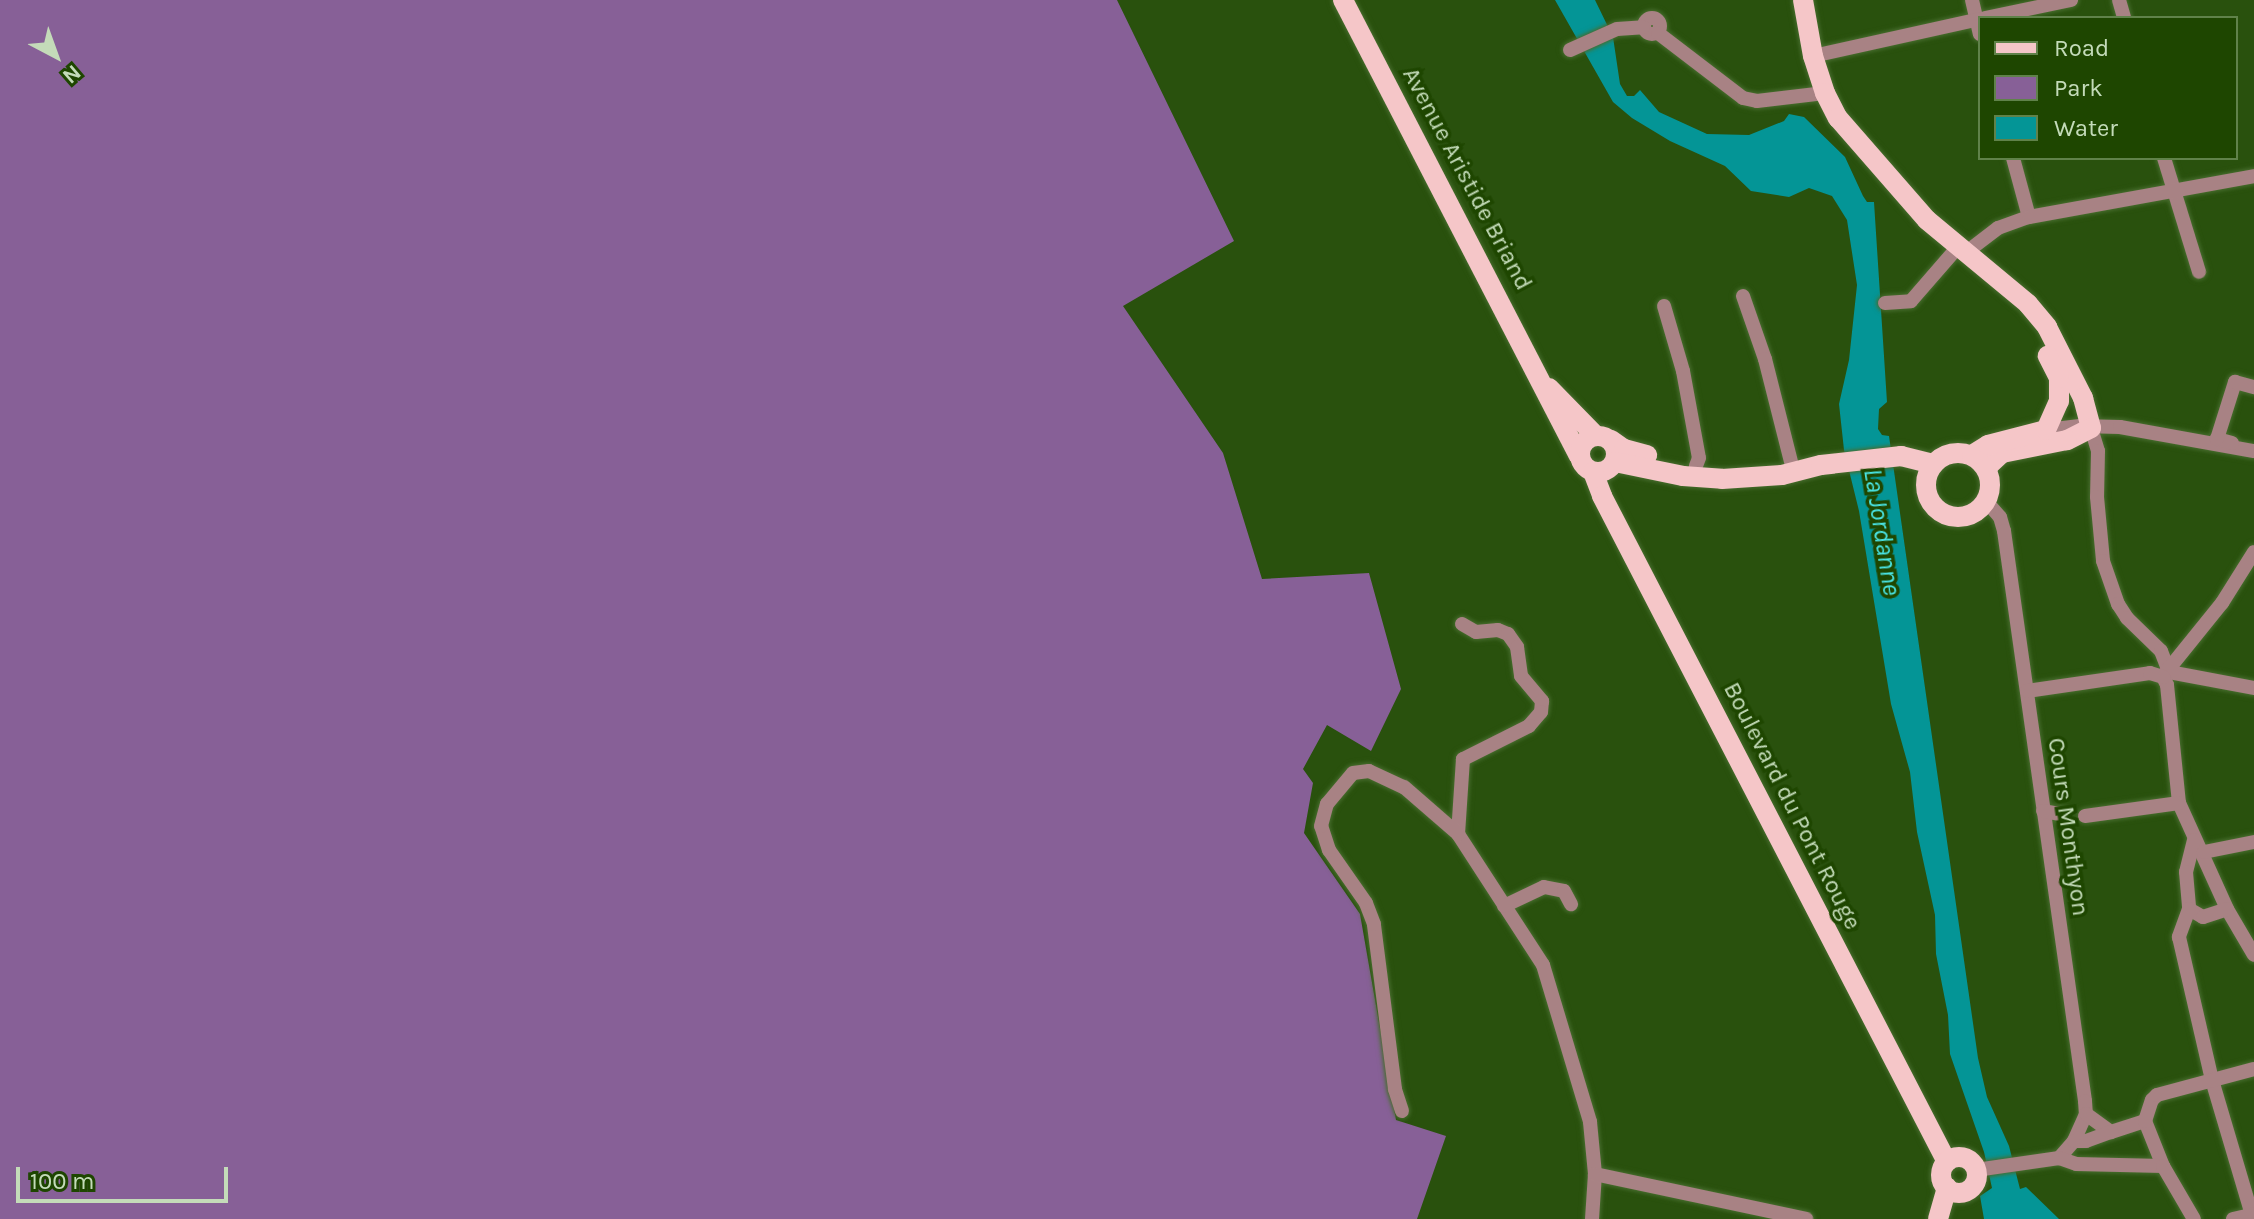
<!DOCTYPE html>
<html>
<head>
<meta charset="utf-8">
<style>
  body { margin:0 }
  #map { position:relative; width:2254px; height:1219px; overflow:hidden; background:#29510d; font-family:Karla,sans-serif }
  div>[style] { position:absolute }
  .green>* { inset:0; background:#876097 }
  .water>* { inset:0; background:#049596 }
  .roads { filter:drop-shadow(0 0 2px #486d2f) drop-shadow(0 0 2px #486d2f) }
  .minor>* { height:14px; margin:-7px; padding:0 7px; transform-origin:7px; border-radius:7px; background:#a88284 }
  .minor>.ring { margin:-7px; padding:0; box-sizing:content-box; background:none; border:14px solid #a88284; border-radius:50% }
  .major>* { height:20px; margin:-10px; padding:0 10px; transform-origin:10px; border-radius:10px; background:#f5c6c8 }
  .major>.ring { margin:-10px; padding:0; box-sizing:content-box; background:none; border:20px solid #f5c6c8; border-radius:50% }
  span { translate:-50% -50%; white-space:nowrap; text-align:center; line-height:1.15; -webkit-text-stroke:7px #1e4600; paint-order:stroke }
  .street-label { font-size:24px; color:#c4dbb9 }
  .water-label { font-size:26px; color:#4ae6e7; font-style:italic }
  .legend { position:absolute; left:1978px; top:16px; width:260px; height:144px; box-sizing:border-box; background:#1e4600; border:2px solid #60824a; margin:0; padding:10px 14px; list-style:none; font-size:24px; color:#c4dbb9 }
  .legend li { display:flex; align-items:center; gap:16px; height:40px }
  .legend b { width:40px; border:2px solid #60824a }
  .north { position:absolute; left:16px; top:16px; width:80px; height:80px; -webkit-text-stroke:6px #1e4600; paint-order:stroke; rotate:139deg; font-size:22px; font-weight:700; line-height:32px; text-align:center; color:#c4dbb9 }
  .north::after { content:''; display:block; margin:auto; width:28px; height:36px; background:#c4dbb9; clip-path:polygon(50% 0,100% 100%,50% 72%,0 100%) }
  .scale { position:absolute; left:16px; top:1167px; width:212px; height:36px; box-sizing:border-box; border:4px solid #c4dbb9; border-top:0; padding-left:10px; font-size:24px; line-height:28px; white-space:nowrap; color:#c4dbb9; -webkit-text-stroke:6px #1e4600; paint-order:stroke }
</style>
</head>
<body>
<div id="map">
  <div class="green">
    <div style="clip-path:polygon(0 0,1117px 0,1234px 241px,1123px 306px,1223px 453px,1262px 579px,1369px 573px,1401px 689px,1371px 751px,1327px 725px,1303px 769px,1313px 783px,1304px 833px,1360px 914px,1396px 1120px,1446px 1136px,1417px 1219px,0 1219px)"></div>
  </div>
  <div class="water">
    <div style="clip-path:polygon(1555px 0,1595px 0,1613px 37px,1620px 84px,1627px 96px,1634px 96px,1640px 90px,1659px 112px,1707px 134px,1749px 135px,1784px 121px,1789px 114px,1804px 117px,1845px 157px,1863px 196px,1867px 202px,1874px 202px,1887px 402px,1879px 409px,1878px 429px,1882px 435px,1889px 436px,1978px 1058px,1987px 1097px,2009px 1146px,2020px 1189px,2026px 1187px,2059px 1219px,1984px 1219px,1980px 1196px,1992px 1188px,1984px 1152px,1950px 1054px,1948px 1015px,1936px 954px,1935px 915px,1917px 832px,1910px 772px,1891px 704px,1859px 511px,1844px 450px,1839px 404px,1849px 360px,1857px 285px,1847px 220px,1832px 196px,1809px 188px,1789px 197px,1751px 191px,1725px 166px,1670px 141px,1632px 118px,1613px 102px)"></div>
  </div>
  <div class="roads">
    <div class="minor">
      <div style="left:1972px;top:0;width:35px;rotate:77deg"></div>
      <div style="left:2119px;top:0;width:19px;rotate:74deg"></div>
      <div class="ring" style="left:1644px;top:18px;width:2px;height:2px"></div>
      <div style="left:1985px;top:18px;width:88px;rotate:-11.8deg"></div>
      <div style="left:1658px;top:33px;width:107px;rotate:37.4deg"></div>
      <div style="left:1743px;top:98px;width:14px;rotate:12deg"></div>
      <div style="left:1757px;top:101px;width:68px;rotate:-6.7deg"></div>
      <div style="left:1570px;top:50px;width:51px;rotate:-24.1deg"></div>
      <div style="left:1617px;top:29px;width:26px;rotate:-4deg"></div>
      <div style="left:1813px;top:56px;width:171px;rotate:-12.5deg"></div>
      <div style="left:2013px;top:158px;width:61px;rotate:74.8deg"></div>
      <div style="left:2164px;top:158px;width:119px;rotate:72.9deg"></div>
      <div style="left:1964px;top:254px;width:43px;rotate:-37.4deg"></div>
      <div style="left:1998px;top:228px;width:33px;rotate:-20deg"></div>
      <div style="left:2029px;top:217px;width:229px;rotate:-10.3deg"></div>
      <div style="left:1743px;top:296px;width:67px;rotate:70.8deg"></div>
      <div style="left:1765px;top:359px;width:106px;rotate:75.8deg"></div>
      <div style="left:1885px;top:303px;width:26px;rotate:-4deg"></div>
      <div style="left:1911px;top:301px;width:70px;rotate:-49deg"></div>
      <div style="left:1664px;top:306px;width:68px;rotate:73.7deg"></div>
      <div style="left:1683px;top:371px;width:88px;rotate:79.6deg"></div>
      <div style="left:1699px;top:458px;width:9px;rotate:111deg"></div>
      <div style="left:2091px;top:428px;width:24px;rotate:73deg"></div>
      <div style="left:2098px;top:451px;width:46px;rotate:91.2deg"></div>
      <div style="left:2097px;top:497px;width:64px;rotate:84.6deg"></div>
      <div style="left:2103px;top:561px;width:46px;rotate:70.8deg"></div>
      <div style="left:2118px;top:604px;width:17px;rotate:57deg"></div>
      <div style="left:2127px;top:618px;width:47px;rotate:44.1deg"></div>
      <div style="left:2161px;top:651px;width:22px;rotate:69deg"></div>
      <div style="left:2046px;top:430px;width:34px;rotate:-7deg"></div>
      <div style="left:2080px;top:426px;width:40px;rotate:1.4deg"></div>
      <div style="left:2120px;top:427px;width:136px;rotate:10.2deg"></div>
      <div style="left:2232px;top:443px;width:16px;rotate:-165deg"></div>
      <div style="left:2217px;top:439px;width:60px;rotate:-72.5deg"></div>
      <div style="left:2235px;top:382px;width:20px;rotate:15deg"></div>
      <div style="left:1986px;top:501px;width:21px;rotate:49deg"></div>
      <div style="left:2000px;top:517px;width:15px;rotate:74deg"></div>
      <div style="left:2004px;top:531px;width:576px;rotate:81.91deg"></div>
      <div style="left:2085px;top:1101px;width:13px;rotate:86deg"></div>
      <div style="left:2086px;top:1114px;width:30px;rotate:114deg"></div>
      <div style="left:2074px;top:1141px;width:23px;rotate:131deg"></div>
      <div style="left:1462px;top:624px;width:16px;rotate:30deg"></div>
      <div style="left:1476px;top:632px;width:22px;rotate:-5deg"></div>
      <div style="left:1498px;top:630px;width:11px;rotate:22deg"></div>
      <div style="left:1508px;top:634px;width:16px;rotate:55deg"></div>
      <div style="left:1517px;top:647px;width:29px;rotate:82deg"></div>
      <div style="left:1521px;top:676px;width:33px;rotate:50deg"></div>
      <div style="left:1542px;top:701px;width:11px;rotate:95deg"></div>
      <div style="left:1541px;top:712px;width:18px;rotate:131deg"></div>
      <div style="left:1529px;top:726px;width:74px;rotate:153.4deg"></div>
      <div style="left:1463px;top:759px;width:75px;rotate:93.8deg"></div>
      <div style="left:1458px;top:834px;width:156px;rotate:57deg"></div>
      <div style="left:1543px;top:965px;width:164px;rotate:73.3deg"></div>
      <div style="left:1590px;top:1122px;width:52px;rotate:84.5deg"></div>
      <div style="left:2169px;top:672px;width:86px;rotate:10.7deg"></div>
      <div style="left:2163px;top:676px;width:94px;rotate:-51.1deg"></div>
      <div style="left:2222px;top:603px;width:60px;rotate:-57.9deg"></div>
      <div style="left:2163px;top:677px;width:9px;rotate:63deg"></div>
      <div style="left:2167px;top:685px;width:119px;rotate:84.2deg"></div>
      <div style="left:2179px;top:803px;width:116px;rotate:65.6deg"></div>
      <div style="left:2227px;top:909px;width:53px;rotate:59.6deg"></div>
      <div style="left:2027px;top:691px;width:124px;rotate:-8.3deg"></div>
      <div style="left:2150px;top:673px;width:14px;rotate:17deg"></div>
      <div style="left:2043px;top:811px;width:22px;rotate:10deg"></div>
      <div style="left:2085px;top:816px;width:95px;rotate:-7.9deg"></div>
      <div style="left:2194px;top:840px;width:33px;rotate:104deg"></div>
      <div style="left:2186px;top:872px;width:37px;rotate:85deg"></div>
      <div style="left:2189px;top:909px;width:16px;rotate:30deg"></div>
      <div style="left:2203px;top:917px;width:25px;rotate:-18deg"></div>
      <div style="left:2204px;top:852px;width:51px;rotate:-11.3deg"></div>
      <div style="left:1504px;top:906px;width:44px;rotate:-25.4deg"></div>
      <div style="left:1544px;top:887px;width:20px;rotate:11deg"></div>
      <div style="left:1564px;top:891px;width:15px;rotate:62deg"></div>
      <div style="left:2189px;top:909px;width:30px;rotate:110deg"></div>
      <div style="left:2179px;top:937px;width:147px;rotate:77deg"></div>
      <div style="left:2212px;top:1080px;width:141px;rotate:73.5deg"></div>
      <div style="left:1402px;top:1111px;width:23px;rotate:-108deg"></div>
      <div style="left:1395px;top:1089px;width:166px;rotate:-97.3deg"></div>
      <div style="left:1374px;top:924px;width:22px;rotate:-111deg"></div>
      <div style="left:1366px;top:903px;width:65px;rotate:-124.9deg"></div>
      <div style="left:1329px;top:850px;width:25px;rotate:-108deg"></div>
      <div style="left:1321px;top:826px;width:23px;rotate:-75deg"></div>
      <div style="left:1327px;top:804px;width:40px;rotate:-50deg"></div>
      <div style="left:1353px;top:773px;width:16px;rotate:-7deg"></div>
      <div style="left:1369px;top:771px;width:38px;rotate:25deg"></div>
      <div style="left:1404px;top:787px;width:72px;rotate:41deg"></div>
      <div style="left:2086px;top:1114px;width:31px;rotate:36deg"></div>
      <div style="left:2111px;top:1132px;width:36px;rotate:-18deg"></div>
      <div style="left:2074px;top:1141px;width:12px"></div>
      <div style="left:2086px;top:1141px;width:27px;rotate:-20deg"></div>
      <div style="left:2163px;top:1166px;width:48px;rotate:-111.8deg"></div>
      <div style="left:2145px;top:1121px;width:22px;rotate:-72deg"></div>
      <div style="left:2152px;top:1100px;width:7px;rotate:-45deg"></div>
      <div style="left:2157px;top:1095px;width:100px;rotate:-15deg"></div>
      <div style="left:1976px;top:1170px;width:84px;rotate:-8.2deg"></div>
      <div style="left:2059px;top:1158px;width:18px;rotate:19deg"></div>
      <div style="left:2076px;top:1164px;width:87px;rotate:1.3deg"></div>
      <div style="left:2163px;top:1166px;width:61px;rotate:59.7deg"></div>
      <div style="left:1592px;top:1219px;width:45px;rotate:-86.2deg"></div>
      <div style="left:1595px;top:1174px;width:216px;rotate:12deg"></div>
      <div style="left:2233px;top:1219px;width:22px;rotate:-13deg"></div>
    </div>
    <div class="major">
      <div style="left:1343px;top:0;width:513px;rotate:62.64deg"></div>
      <div style="left:1803px;top:0;width:57px;rotate:79.9deg"></div>
      <div style="left:1813px;top:56px;width:39px;rotate:72deg"></div>
      <div style="left:1825px;top:93px;width:28px;rotate:63deg"></div>
      <div style="left:1838px;top:118px;width:135px;rotate:48.9deg"></div>
      <div style="left:1927px;top:220px;width:131px;rotate:39.7deg"></div>
      <div style="left:2028px;top:304px;width:30px;rotate:50deg"></div>
      <div style="left:2047px;top:327px;width:80px;rotate:63.1deg"></div>
      <div style="left:2083px;top:398px;width:31px;rotate:75deg"></div>
      <div style="left:2091px;top:428px;width:27px;rotate:153deg"></div>
      <div style="left:2067px;top:440px;width:66px;rotate:168.7deg"></div>
      <div style="left:2002px;top:453px;width:22px;rotate:137deg"></div>
      <div style="left:1549px;top:388px;width:66px;rotate:45.6deg"></div>
      <div class="ring" style="left:1580px;top:436px;width:16px;height:16px"></div>
      <div style="left:1611px;top:440px;width:16px;rotate:35deg"></div>
      <div style="left:1624px;top:449px;width:24px;rotate:15deg"></div>
      <div class="ring" style="left:1926px;top:453px;width:44px;height:44px"></div>
      <div style="left:1972px;top:455px;width:19px;rotate:-32deg"></div>
      <div style="left:1988px;top:445px;width:60px;rotate:-14.5deg"></div>
      <div style="left:2046px;top:430px;width:32px;rotate:-66deg"></div>
      <div style="left:2059px;top:401px;width:23px;rotate:-90deg"></div>
      <div style="left:2059px;top:378px;width:25px;rotate:-117deg"></div>
      <div style="left:1615px;top:462px;width:69px;rotate:11.6deg"></div>
      <div style="left:1683px;top:476px;width:39px;rotate:4deg"></div>
      <div style="left:1722px;top:479px;width:60px;rotate:-3.8deg"></div>
      <div style="left:1782px;top:475px;width:40px;rotate:-14.4deg"></div>
      <div style="left:1821px;top:465px;width:81px;rotate:-6.4deg"></div>
      <div style="left:1901px;top:456px;width:32px;rotate:14deg"></div>
      <div style="left:1593px;top:472px;width:26px;rotate:69deg"></div>
      <div style="left:1602px;top:496px;width:750px;rotate:62.62deg"></div>
      <div class="ring" style="left:1941px;top:1157px;width:16px;height:16px"></div>
      <div style="left:1938px;top:1219px;width:33px;rotate:-74deg"></div>
    </div>
  </div>
  <div class="street-label">
    <span style="left:1467px;top:179px;rotate:62deg">Avenue Aristide Briand</span>
    <span style="left:1792px;top:806px;rotate:63deg">Boulevard du Pont Rouge</span>
    <span style="left:2068px;top:827px;rotate:82deg">Cours Monthyon</span>
  </div>
  <div class="water-label">
    <span style="left:1882px;top:532px;rotate:81deg">La Jordanne</span>
  </div>
  <ul class="legend">
  <li><b style="height:10px;background:#f5c6c8"></b>Road</li>
  <li><b style="height:22px;background:#876097"></b>Park</li>
  <li><b style="height:22px;background:#049596"></b>Water</li>
  </ul>
  <div class="north">N</div>
  <div class="scale">100 m</div>
</div>
</body>
</html>
